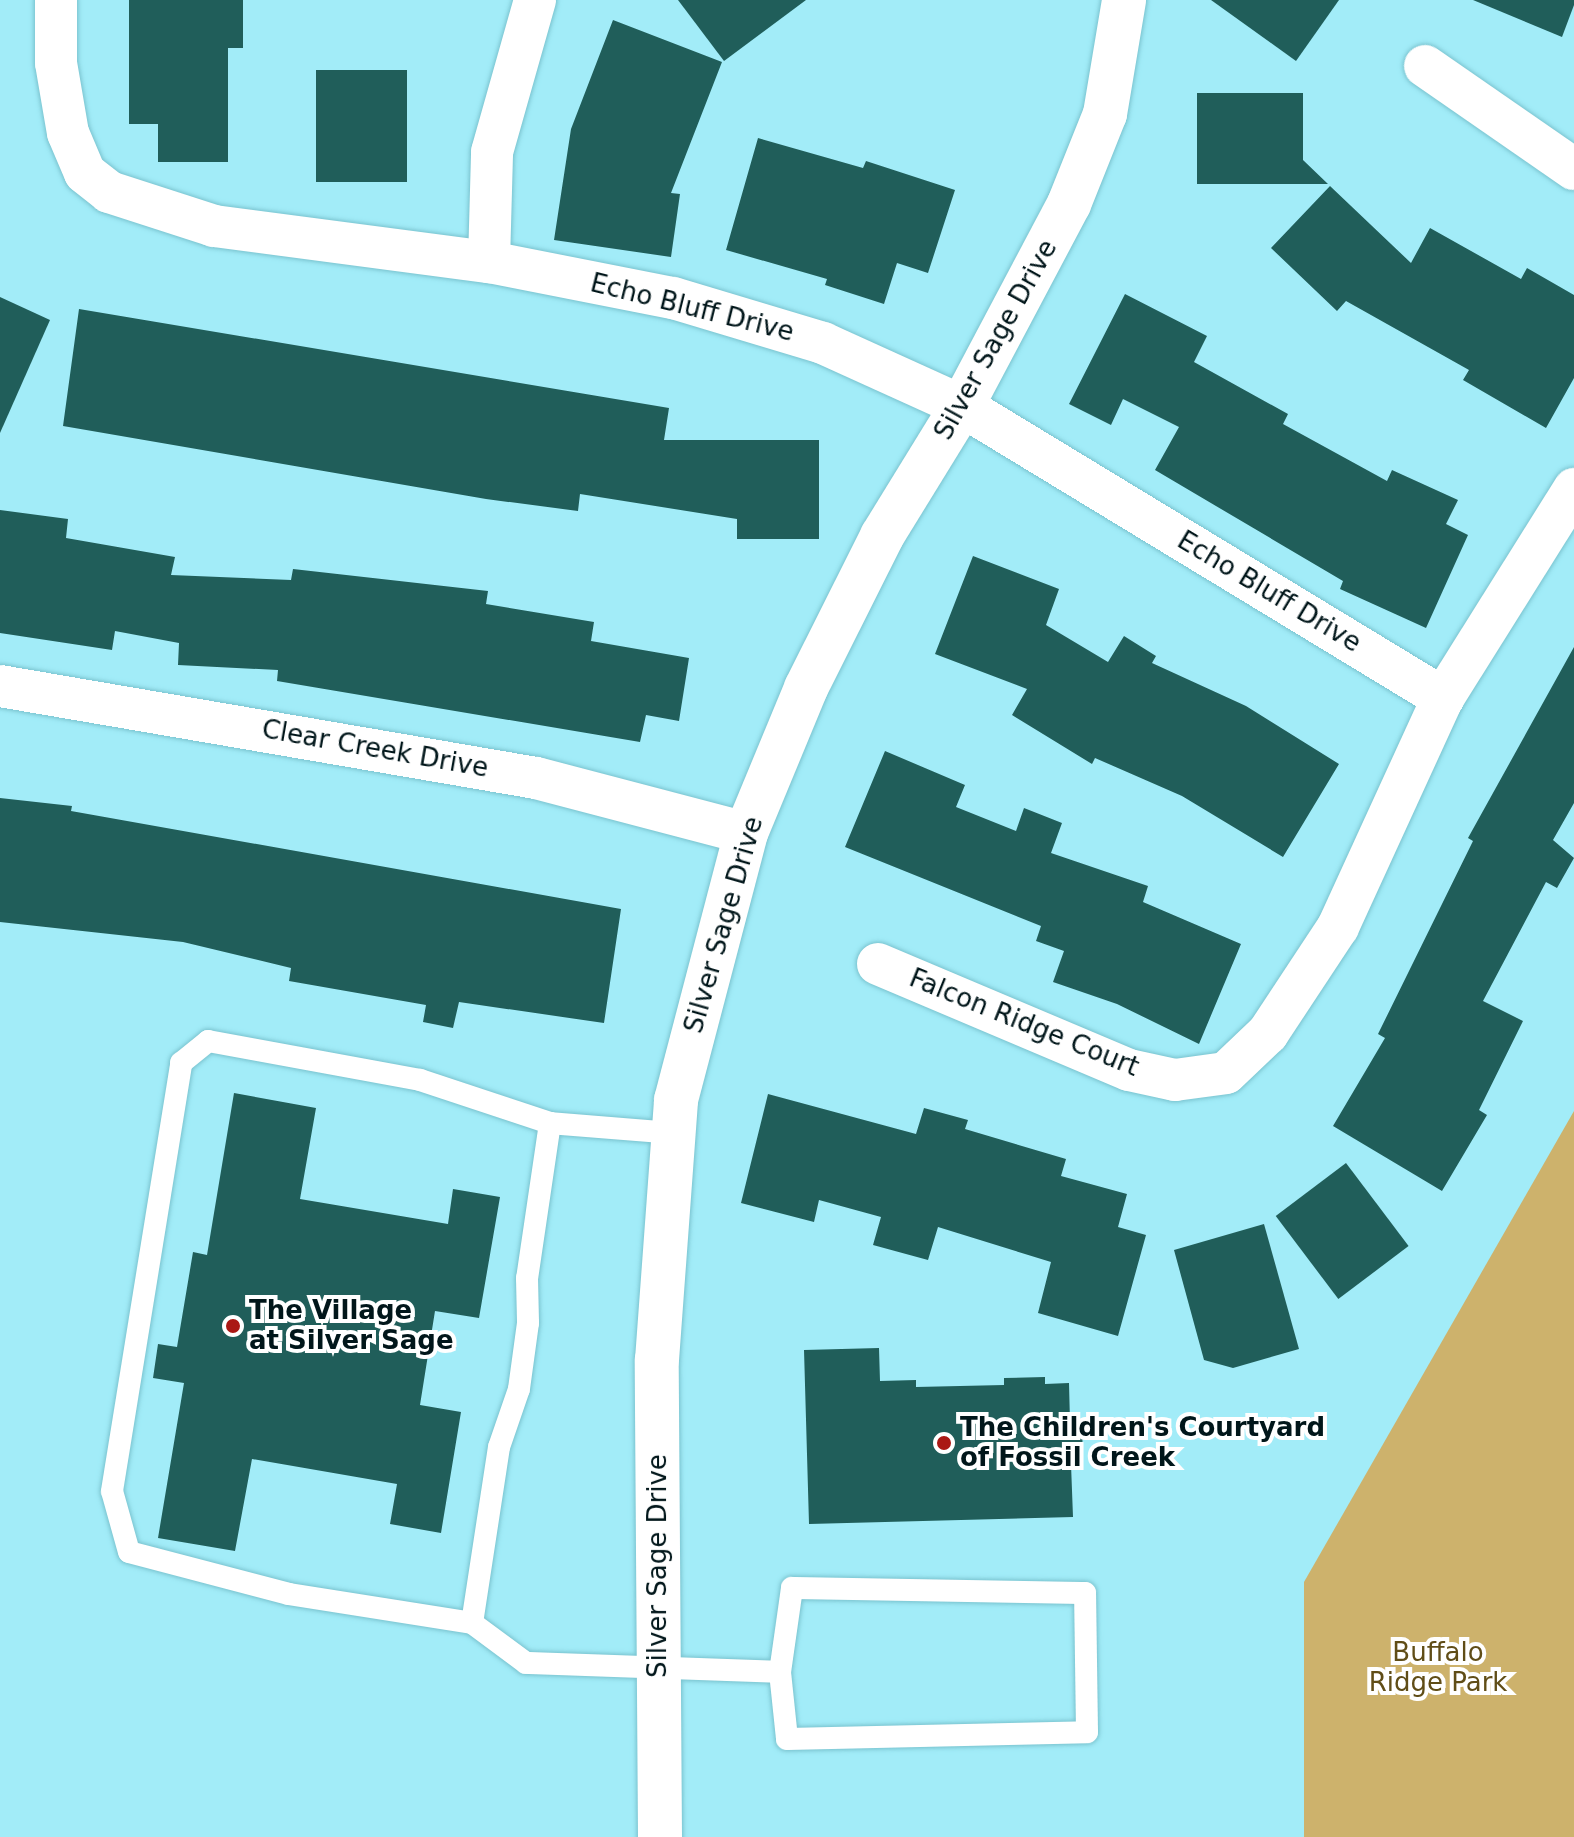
<!DOCTYPE html>
<html>
<head>
<meta charset="utf-8">
<style>
  body { margin:0 }
  #map { position:relative; width:1574px; height:1837px; overflow:hidden; background:#a2ecf8; font-family:"DejaVu Sans",sans-serif }
  div>[style] { position:absolute }
  .green>* { inset:0; background:#cdb26c }
  .building>* { inset:0; background:#205e5a; transform-origin:0 0 }
  .roads { filter:drop-shadow(0 0 2px #7ac3cf) drop-shadow(0 0 2px #7ac3cf) }
  .lane>* { height:22px; margin:-11px; padding:0 11px; transform-origin:11px; border-radius:11px; background:#fff }
  .street>* { height:42px; margin:-21px; padding:0 21px; transform-origin:21px; border-radius:21px; background:#fff }
  .secondary>* { height:44px; margin:-22px; padding:0 22px; transform-origin:22px; border-radius:22px; background:#fff }
  .dots>* { width:22px; height:22px; translate:-50% -50%; box-sizing:border-box; border:4px solid #fff; border-radius:50% }
  span { translate:-50% -50%; white-space:nowrap; text-align:center; line-height:1.15; -webkit-text-stroke:8px #fff; paint-order:stroke }
  .street-label { font-size:26px; color:#01161a }
  .poi-label { font-size:26px; color:#01161a; font-weight:700 }
  .left { translate:0 -50%; text-align:left }
  .park-label { font-size:26px; color:#604d17 }
</style>
</head>
<body>
<div id="map">
  <div class="green">
    <div style="clip-path:polygon(1574px 1111px,1574px 1837px,1304px 1837px,1304px 1582px)"></div>
  </div>
  <div class="building">
    <div style="clip-path:polygon(129px 0,243px 0,243px 48px,228px 48px,228px 162px,158px 162px,158px 124px,129px 124px)"></div>
    <div style="clip-path:polygon(678px 0,806px 0,724px 61px)"></div>
    <div style="clip-path:polygon(1211px 0,1339px 0,1296px 61px)"></div>
    <div style="clip-path:polygon(1473px 0,1574px 0,1574px 5px,1562px 37px)"></div>
    <div style="clip-path:polygon(613px 20px,722px 62px,671px 193px,680px 194px,671px 257px,554px 240px,571px 129px)"></div>
    <div style="left:316px;top:70px;width:91px;height:112px"></div>
    <div style="clip-path:polygon(1197px 93px,1303px 93px,1303px 160px,1328px 184px,1197px 184px)"></div>
    <div style="clip-path:polygon(758px 138px,863px 168px,866px 161px,955px 190px,928px 273px,897px 263px,884px 304px,825px 285px,827px 279px,726px 250px)"></div>
    <div style="clip-path:polygon(1330px 186px,1411px 263px,1430px 228px,1521px 279px,1527px 268px,1574px 295px,1574px 378px,1546px 428px,1463px 380px,1469px 370px,1346px 301px,1337px 311px,1271px 248px)"></div>
    <div style="clip-path:polygon(1125px 294px,1207px 336px,1194px 362px,1288px 414px,1283px 424px,1387px 481px,1392px 470px,1458px 500px,1446px 524px,1468px 535px,1426px 628px,1340px 589px,1343px 581px,1155px 470px,1179px 427px,1123px 399px,1111px 425px,1069px 404px)"></div>
    <div style="clip-path:polygon(0 297px,50px 320px,0 433px)"></div>
    <div style="clip-path:polygon(79px 309px,669px 408px,664px 440px,819px 440px,819px 539px,737px 539px,737px 519px,580px 494px,578px 511px,486px 499px,63px 426px)"></div>
    <div style="clip-path:polygon(0 510px,68px 519px,66px 538px,175px 557px,171px 575px,291px 580px,293px 569px,488px 591px,486px 604px,594px 622px,591px 641px,689px 658px,679px 721px,646px 715px,640px 742px,277px 681px,278px 670px,178px 665px,179px 643px,115px 631px,112px 650px,0 633px)"></div>
    <div style="clip-path:polygon(973px 556px,1059px 589px,1046px 625px,1108px 662px,1124px 636px,1156px 656px,1152px 663px,1246px 706px,1339px 764px,1283px 857px,1182px 796px,1095px 758px,1092px 764px,1012px 715px,1027px 689px,935px 654px)"></div>
    <div style="clip-path:polygon(1574px 647px,1574px 803px,1553px 840px,1574px 858px,1557px 888px,1546px 882px,1483px 1001px,1523px 1021px,1479px 1110px,1487px 1115px,1442px 1191px,1333px 1126px,1385px 1038px,1378px 1034px,1473px 841px,1468px 838px)"></div>
    <div style="clip-path:polygon(885px 751px,965px 785px,956px 807px,1016px 831px,1024px 808px,1062px 823px,1051px 853px,1148px 886px,1143px 902px,1241px 944px,1199px 1044px,1117px 1004px,1053px 982px,1064px 951px,1036px 941px,1041px 926px,845px 847px)"></div>
    <div style="clip-path:polygon(0 798px,72px 806px,71px 811px,621px 909px,604px 1023px,459px 1002px,453px 1028px,423px 1022px,426px 1005px,289px 981px,291px 968px,183px 942px,0 922px)"></div>
    <div style="clip-path:polygon(234px 1093px,316px 1108px,300px 1199px,448px 1224px,453px 1189px,500px 1197px,479px 1318px,435px 1311px,420px 1405px,461px 1412px,441px 1533px,390px 1524px,397px 1484px,252px 1459px,235px 1551px,158px 1538px,184px 1383px,153px 1378px,158px 1344px,177px 1347px,193px 1252px,207px 1255px)"></div>
    <div style="clip-path:polygon(768px 1094px,916px 1134px,924px 1108px,968px 1120px,965px 1129px,1066px 1159px,1061px 1176px,1127px 1194px,1118px 1227px,1146px 1235px,1118px 1336px,1038px 1313px,1051px 1262px,938px 1227px,928px 1260px,873px 1245px,881px 1217px,819px 1200px,814px 1222px,741px 1203px)"></div>
    <div style="left:1346px;top:1163px;width:104px;height:88px;rotate:53deg"></div>
    <div style="clip-path:polygon(1264px 1224px,1299px 1349px,1233px 1368px,1204px 1360px,1174px 1250px)"></div>
    <div style="clip-path:polygon(879px 1348px,880px 1381px,916px 1380px,916px 1387px,1004px 1385px,1004px 1378px,1045px 1377px,1045px 1384px,1069px 1383px,1070px 1422px,1082px 1422px,1083px 1463px,1071px 1464px,1073px 1517px,809px 1524px,804px 1350px)"></div>
  </div>
  <div class="roads">
    <div class="lane">
      <div style="left:673px;top:1133px;width:123px;rotate:-175.4deg"></div>
      <div style="left:550px;top:1123px;width:157px;rotate:98.4deg"></div>
      <div style="left:527px;top:1278px;width:45px;rotate:88.7deg"></div>
      <div style="left:528px;top:1323px;width:67px;rotate:97.8deg"></div>
      <div style="left:519px;top:1389px;width:61px;rotate:109deg"></div>
      <div style="left:499px;top:1447px;width:178px;rotate:98.7deg"></div>
      <div style="left:472px;top:1623px;width:67px;rotate:36.5deg"></div>
      <div style="left:526px;top:1663px;width:254px;rotate:2deg"></div>
      <div style="left:780px;top:1672px;width:67px;rotate:84deg"></div>
      <div style="left:787px;top:1739px;width:300px;rotate:-1.3deg"></div>
      <div style="left:1087px;top:1732px;width:139px;rotate:-90.8deg"></div>
      <div style="left:1085px;top:1593px;width:293px;rotate:-179deg"></div>
      <div style="left:792px;top:1588px;width:85px;rotate:98.1deg"></div>
      <div style="left:472px;top:1623px;width:185px;rotate:-171deg"></div>
      <div style="left:289px;top:1594px;width:165px;rotate:-165.3deg"></div>
      <div style="left:129px;top:1552px;width:63px;rotate:-105.6deg"></div>
      <div style="left:112px;top:1491px;width:434px;rotate:-80.8deg"></div>
      <div style="left:181px;top:1063px;width:35px;rotate:-39deg"></div>
      <div style="left:208px;top:1041px;width:216px;rotate:10.4deg"></div>
      <div style="left:420px;top:1080px;width:137px;rotate:18.3deg"></div>
    </div>
    <div class="street">
      <div style="left:56px;top:0;width:63px;rotate:90deg"></div>
      <div style="left:56px;top:63px;width:71px;rotate:80.3deg"></div>
      <div style="left:68px;top:133px;width:43px;rotate:67deg"></div>
      <div style="left:85px;top:173px;width:31px;rotate:38deg"></div>
      <div style="left:109px;top:192px;width:110px;rotate:17.9deg"></div>
      <div style="left:214px;top:226px;width:277px;rotate:7.5deg"></div>
      <div style="left:489px;top:262px;width:187px;rotate:11.1deg"></div>
      <div style="left:673px;top:298px;width:157px;rotate:16.7deg"></div>
      <div style="left:823px;top:343px;width:153px;rotate:24.4deg"></div>
      <div style="left:962px;top:406px;width:563px;rotate:31.26deg"></div>
      <div style="left:1425px;top:66px;width:181px;rotate:34.7deg"></div>
      <div style="left:489px;top:262px;width:110px;rotate:-88.4deg"></div>
      <div style="left:492px;top:152px;width:158px;rotate:-74.2deg"></div>
      <div style="left:0;top:686px;width:544px;rotate:9.74deg"></div>
      <div style="left:536px;top:778px;width:217px;rotate:14.7deg"></div>
      <div style="left:878px;top:964px;width:272px;rotate:22.9deg"></div>
      <div style="left:1129px;top:1070px;width:47px;rotate:12.3deg"></div>
      <div style="left:1175px;top:1080px;width:51px;rotate:-7.8deg"></div>
      <div style="left:1226px;top:1073px;width:58px;rotate:-43.6deg"></div>
      <div style="left:1268px;top:1033px;width:127px;rotate:-56.6deg"></div>
      <div style="left:1338px;top:927px;width:252px;rotate:-65.4deg"></div>
      <div style="left:1443px;top:698px;width:247px;rotate:-57.9deg"></div>
    </div>
    <div class="secondary">
      <div style="left:660px;top:1837px;width:477px;rotate:-90.4deg"></div>
      <div style="left:657px;top:1360px;width:261px;rotate:-85.8deg"></div>
      <div style="left:676px;top:1100px;width:276px;rotate:-75.3deg"></div>
      <div style="left:746px;top:833px;width:157px;rotate:-67.5deg"></div>
      <div style="left:806px;top:688px;width:170px;rotate:-63.4deg"></div>
      <div style="left:882px;top:536px;width:153px;rotate:-58.4deg"></div>
      <div style="left:962px;top:406px;width:229px;rotate:-62.1deg"></div>
      <div style="left:1069px;top:204px;width:97px;rotate:-68.2deg"></div>
      <div style="left:1105px;top:114px;width:116px;rotate:-80.5deg"></div>
    </div>
  </div>
  <div class="dots">
    <div style="left:233px;top:1326px;background:#aa1814"></div>
    <div style="left:944px;top:1443px;background:#aa1814"></div>
  </div>
  <div class="street-label">
    <span style="left:692px;top:308px;rotate:14deg">Echo Bluff Drive</span>
    <span style="left:996px;top:340px;rotate:-61deg">Silver Sage Drive</span>
    <span style="left:1269px;top:592px;rotate:31deg">Echo Bluff Drive</span>
    <span style="left:375px;top:749px;rotate:10deg">Clear Creek Drive</span>
    <span style="left:724px;top:925px;rotate:-74deg">Silver Sage Drive</span>
    <span style="left:1024px;top:1023px;rotate:22deg">Falcon Ridge Court</span>
    <span style="left:658px;top:1566px;rotate:-90deg">Silver Sage Drive</span>
  </div>
  <div class="poi-label">
    <span class="left" style="left:249px;top:1326px">The Village<br>at Silver Sage</span>
    <span class="left" style="left:960px;top:1443px">The Children's Courtyard<br>of Fossil Creek</span>
  </div>
  <div class="park-label">
    <span style="left:1438px;top:1668px">Buffalo<br>Ridge Park</span>
  </div>
</div>
</body>
</html>
